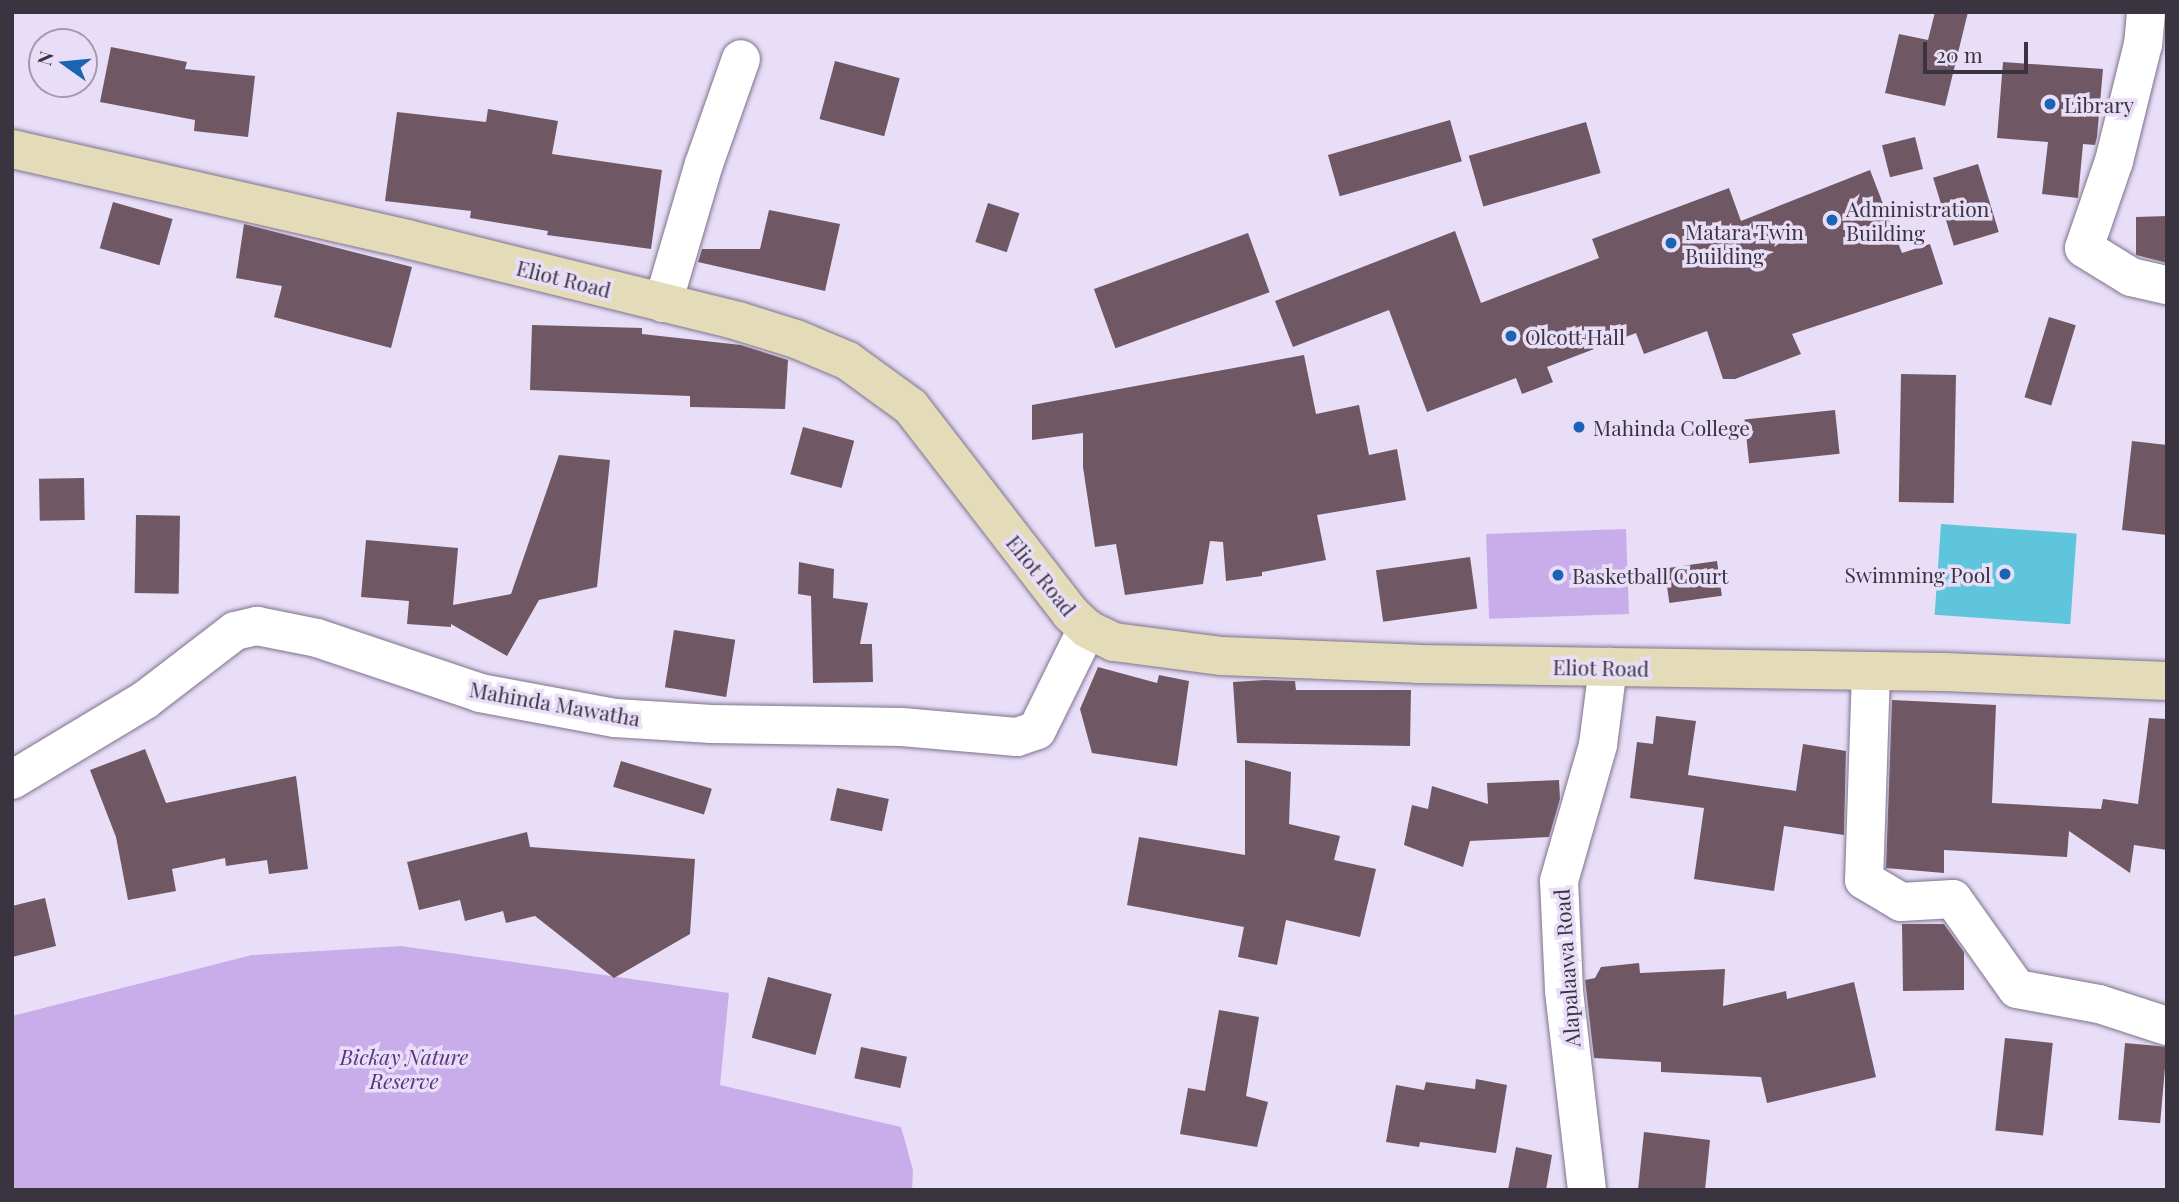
<!DOCTYPE html>
<html>
<head>
<meta charset="utf-8">
<style>
  body { margin:0 }
  #map { position:relative; width:2179px; height:1202px; overflow:hidden; background:#e9def8; font-family:"Playfair Display",serif }
  div>[style] { position:absolute }
  .green>* { inset:0; background:#c9adea; transform-origin:0 0 }
  .water>* { inset:0; background:#5ec5dd; transform-origin:0 0 }
  .building>* { inset:0; background:#705764; transform-origin:0 0 }
  .roads { filter:drop-shadow(0 0 2px #7e738b) drop-shadow(0 0 2px #7e738b) }
  .street>* { height:38px; margin:-19px; padding:0 19px; transform-origin:19px; border-radius:19px; background:#fff }
  .secondary>* { height:38px; margin:-19px; padding:0 19px; transform-origin:19px; border-radius:19px; background:#e4dcb9 }
  .dots>* { width:19px; height:19px; translate:-50% -50%; box-sizing:border-box; border:4px solid #e9def8; border-radius:50% }
  span { translate:-50% -50%; white-space:nowrap; text-align:center; line-height:1.15; -webkit-text-stroke:7px #e9def8; paint-order:stroke }
  .poi-label { font-size:21px; color:#39343f }
  .left { translate:0 -50%; text-align:left }
  .right { translate:-100% -50%; text-align:right }
  .street-label { font-size:21px; color:#39343f }
  .park-label { font-size:21px; color:#5a3180; font-style:italic }
  .frame { position:absolute; inset:0; border:14px solid #39343f; pointer-events:none }
  .north { position:absolute; left:28px; top:28px; width:70px; height:70px; box-sizing:border-box; background:#e9def8; border:2px solid #a39aae; border-radius:50%; rotate:285deg; font-size:19px; font-weight:700; line-height:28px; text-align:center; color:#39343f }
  .north::after { content:''; display:block; margin:auto; width:24px; height:32px; background:#1b63b3; clip-path:polygon(50% 0,100% 100%,50% 72%,0 100%) }
  .scale { position:absolute; left:1923px; top:42px; width:105px; height:32px; box-sizing:border-box; border:4px solid #39343f; border-top:0; padding-left:9px; font-size:21px; line-height:24px; white-space:nowrap; color:#39343f; -webkit-text-stroke:5px #e9def8; paint-order:stroke }
</style>
</head>
<body>
<div id="map">
  <div class="green">
    <div style="left:1626px;top:529px;width:85px;height:140px;rotate:88deg"></div>
    <div style="clip-path:polygon(401px 946px,729px 993px,720px 1085px,901px 1127px,913px 1170px,912px 1190px,12px 1190px,12px 1016px,252px 955px)"></div>
  </div>
  <div class="water">
    <div style="left:1941px;top:524px;width:136px;height:91px;rotate:4deg"></div>
  </div>
  <div class="building">
    <div style="clip-path:polygon(1935px 12px,1968px 12px,1945px 106px,1885px 93px,1899px 34px,1928px 40px)"></div>
    <div style="clip-path:polygon(111px 47px,187px 62px,185px 69px,255px 76px,248px 137px,194px 131px,195px 120px,100px 102px)"></div>
    <div style="left:835px;top:61px;width:67px;height:60px;rotate:15deg"></div>
    <div style="clip-path:polygon(2003px 62px,2103px 69px,2097px 137px,2095px 145px,2083px 144px,2078px 198px,2042px 194px,2048px 142px,1997px 138px)"></div>
    <div style="clip-path:polygon(488px 109px,558px 121px,552px 154px,662px 170px,651px 249px,547px 235px,548px 231px,470px 218px,471px 211px,385px 201px,397px 112px,486px 122px)"></div>
    <div style="left:1450px;top:120px;width:43px;height:127px;rotate:74deg"></div>
    <div style="left:1586px;top:122px;width:53px;height:122px;rotate:74deg"></div>
    <div style="left:1915px;top:137px;width:33px;height:34px;rotate:76deg"></div>
    <div style="left:1978px;top:164px;width:71px;height:47px;rotate:73deg"></div>
    <div style="clip-path:polygon(1870px 170px,1902px 253px,1930px 244px,1943px 284px,1792px 334px,1801px 354px,1735px 379px,1723px 379px,1707px 331px,1644px 354px,1636px 333px,1547px 367px,1553px 382px,1538px 388px,1522px 394px,1516px 378px,1427px 412px,1389px 310px,1293px 347px,1275px 301px,1455px 231px,1481px 303px,1599px 258px,1592px 239px,1729px 188px,1741px 221px)"></div>
    <div style="left:113px;top:202px;width:62px;height:48px;rotate:16deg"></div>
    <div style="left:988px;top:203px;width:33px;height:41px;rotate:18deg"></div>
    <div style="clip-path:polygon(769px 210px,840px 224px,825px 291px,698px 262px,702px 249px,760px 249px)"></div>
    <div style="clip-path:polygon(2167px 216px,2167px 263px,2136px 255px,2136px 217px)"></div>
    <div style="clip-path:polygon(244px 224px,412px 267px,391px 348px,274px 317px,282px 286px,236px 278px)"></div>
    <div style="left:1248px;top:233px;width:63px;height:164px;rotate:70deg"></div>
    <div style="left:2049px;top:317px;width:28px;height:84px;rotate:17deg"></div>
    <div style="clip-path:polygon(532px 325px,642px 328px,642px 334px,741px 345px,788px 360px,785px 409px,690px 407px,690px 396px,530px 390px)"></div>
    <div style="clip-path:polygon(1304px 355px,1316px 414px,1359px 405px,1369px 455px,1397px 449px,1406px 500px,1317px 515px,1326px 560px,1262px 572px,1262px 576px,1226px 581px,1223px 542px,1210px 541px,1203px 584px,1125px 595px,1116px 544px,1095px 547px,1083px 467px,1083px 433px,1032px 440px,1032px 405px)"></div>
    <div style="left:1901px;top:374px;width:55px;height:128px;rotate:1deg"></div>
    <div style="left:1835px;top:410px;width:44px;height:91px;rotate:84deg"></div>
    <div style="left:803px;top:427px;width:53px;height:49px;rotate:15deg"></div>
    <div style="clip-path:polygon(2132px 441px,2167px 445px,2167px 535px,2122px 530px)"></div>
    <div style="clip-path:polygon(559px 455px,610px 460px,597px 587px,539px 600px,507px 656px,451px 624px,451px 627px,407px 624px,409px 601px,361px 597px,366px 540px,458px 548px,453px 605px,511px 594px)"></div>
    <div style="left:84px;top:478px;width:42px;height:45px;rotate:89deg"></div>
    <div style="left:136px;top:515px;width:44px;height:78px;rotate:1deg"></div>
    <div style="left:1470px;top:557px;width:52px;height:95px;rotate:82deg"></div>
    <div style="left:1717px;top:561px;width:35px;height:53px;rotate:82deg"></div>
    <div style="clip-path:polygon(799px 562px,834px 569px,833px 598px,868px 603px,860px 644px,872px 644px,873px 682px,813px 683px,811px 596px,798px 594px)"></div>
    <div style="left:674px;top:630px;width:62px;height:58px;rotate:9deg"></div>
    <div style="clip-path:polygon(1098px 667px,1157px 683px,1159px 675px,1189px 681px,1177px 766px,1092px 753px,1080px 709px)"></div>
    <div style="clip-path:polygon(1265px 680px,1295px 681px,1296px 690px,1411px 690px,1410px 746px,1237px 743px,1233px 682px)"></div>
    <div style="clip-path:polygon(1892px 700px,1996px 705px,1992px 803px,2101px 809px,2103px 799px,2138px 804px,2149px 718px,2167px 719px,2167px 850px,2134px 845px,2130px 873px,2069px 831px,2067px 857px,1944px 850px,1944px 873px,1886px 868px)"></div>
    <div style="clip-path:polygon(1656px 716px,1696px 721px,1688px 775px,1796px 791px,1803px 744px,1846px 751px,1844px 835px,1784px 826px,1774px 891px,1694px 879px,1704px 808px,1630px 798px,1637px 742px,1653px 744px)"></div>
    <div style="clip-path:polygon(145px 749px,166px 803px,296px 776px,308px 869px,269px 874px,267px 860px,226px 866px,225px 858px,172px 869px,176px 891px,128px 900px,116px 837px,90px 770px)"></div>
    <div style="clip-path:polygon(1245px 760px,1291px 772px,1289px 824px,1340px 836px,1334px 860px,1376px 869px,1360px 937px,1286px 920px,1277px 965px,1238px 957px,1244px 927px,1127px 905px,1139px 837px,1245px 855px)"></div>
    <div style="left:621px;top:761px;width:95px;height:27px;rotate:17deg"></div>
    <div style="clip-path:polygon(1559px 780px,1560px 799px,1549px 837px,1470px 841px,1463px 867px,1404px 845px,1412px 805px,1428px 809px,1432px 786px,1488px 804px,1487px 783px)"></div>
    <div style="left:837px;top:788px;width:53px;height:33px;rotate:12deg"></div>
    <div style="clip-path:polygon(527px 832px,530px 847px,695px 859px,690px 934px,614px 978px,535px 916px,506px 923px,503px 911px,465px 921px,460px 900px,419px 910px,407px 862px)"></div>
    <div style="clip-path:polygon(45px 898px,56px 946px,12px 957px,12px 906px)"></div>
    <div style="clip-path:polygon(1902px 924px,1944px 924px,1964px 952px,1964px 990px,1903px 991px)"></div>
    <div style="clip-path:polygon(1639px 963px,1640px 973px,1725px 969px,1723px 1006px,1786px 991px,1787px 999px,1854px 982px,1876px 1077px,1767px 1103px,1761px 1077px,1661px 1072px,1661px 1062px,1594px 1058px,1585px 980px,1595px 978px,1601px 967px)"></div>
    <div style="left:768px;top:977px;width:66px;height:63px;rotate:15deg"></div>
    <div style="clip-path:polygon(1219px 1010px,1259px 1017px,1246px 1096px,1268px 1102px,1257px 1147px,1180px 1134px,1188px 1088px,1205px 1091px)"></div>
    <div style="left:2005px;top:1038px;width:48px;height:93px;rotate:6deg"></div>
    <div style="left:2125px;top:1043px;width:42px;height:77px;rotate:5deg"></div>
    <div style="left:861px;top:1047px;width:47px;height:32px;rotate:12deg"></div>
    <div style="clip-path:polygon(1476px 1079px,1507px 1085px,1496px 1153px,1420px 1142px,1419px 1147px,1386px 1142px,1396px 1085px,1424px 1090px,1426px 1082px,1475px 1089px)"></div>
    <div style="clip-path:polygon(1644px 1132px,1710px 1140px,1705px 1190px,1638px 1190px)"></div>
    <div style="clip-path:polygon(1516px 1147px,1552px 1155px,1546px 1190px,1508px 1190px)"></div>
  </div>
  <div class="roads">
    <div class="street">
      <div style="left:2146px;top:12px;width:32px;rotate:95deg"></div>
      <div style="left:2143px;top:44px;width:121px;rotate:103.9deg"></div>
      <div style="left:2114px;top:161px;width:92px;rotate:109deg"></div>
      <div style="left:2084px;top:248px;width:55px;rotate:31.7deg"></div>
      <div style="left:2131px;top:277px;width:37px;rotate:13deg"></div>
      <div style="left:663px;top:303px;width:145px;rotate:-73.6deg"></div>
      <div style="left:704px;top:164px;width:111px;rotate:-70.6deg"></div>
      <div style="left:1871px;top:671px;width:209px;rotate:91.9deg"></div>
      <div style="left:1864px;top:880px;width:43px;rotate:30.7deg"></div>
      <div style="left:1901px;top:902px;width:52px;rotate:-3.3deg"></div>
      <div style="left:1953px;top:899px;width:110px;rotate:54.6deg"></div>
      <div style="left:2017px;top:989px;width:83px;rotate:10.4deg"></div>
      <div style="left:2099px;top:1004px;width:71px;rotate:17.9deg"></div>
      <div style="left:12px;top:780px;width:155px;rotate:-31deg"></div>
      <div style="left:145px;top:700px;width:113px;rotate:-37.5deg"></div>
      <div style="left:235px;top:631px;width:23px;rotate:-13deg"></div>
      <div style="left:257px;top:626px;width:61px;rotate:11.3deg"></div>
      <div style="left:317px;top:638px;width:172px;rotate:18.6deg"></div>
      <div style="left:480px;top:693px;width:137px;rotate:10.5deg"></div>
      <div style="left:615px;top:718px;width:97px;rotate:3.5deg"></div>
      <div style="left:712px;top:724px;width:190px;rotate:0.9deg"></div>
      <div style="left:902px;top:727px;width:115px;rotate:5deg"></div>
      <div style="left:1017px;top:737px;width:21px;rotate:-19deg"></div>
      <div style="left:1037px;top:730px;width:113px;rotate:-63.7deg"></div>
      <div style="left:1587px;top:1190px;width:201px;rotate:-96.6deg"></div>
      <div style="left:1564px;top:990px;width:109px;rotate:-92.6deg"></div>
      <div style="left:1559px;top:881px;width:141px;rotate:-74deg"></div>
      <div style="left:1598px;top:745px;width:79px;rotate:-82.7deg"></div>
    </div>
    <div class="secondary">
      <div style="left:12px;top:149px;width:405px;rotate:12.8deg"></div>
      <div style="left:407px;top:239px;width:341px;rotate:13.9deg"></div>
      <div style="left:738px;top:321px;width:61px;rotate:17.2deg"></div>
      <div style="left:796px;top:339px;width:56px;rotate:22.9deg"></div>
      <div style="left:848px;top:361px;width:78px;rotate:36.1deg"></div>
      <div style="left:911px;top:407px;width:260px;rotate:52.3deg"></div>
      <div style="left:1070px;top:613px;width:23px;rotate:43deg"></div>
      <div style="left:1087px;top:629px;width:30px;rotate:26deg"></div>
      <div style="left:1114px;top:642px;width:109px;rotate:7.4deg"></div>
      <div style="left:1222px;top:656px;width:195px;rotate:2.3deg"></div>
      <div style="left:1417px;top:664px;width:527px;rotate:0.87deg"></div>
      <div style="left:1944px;top:672px;width:223px;rotate:2.3deg"></div>
    </div>
  </div>
  <div class="dots">
    <div style="left:2050px;top:104px;background:#1b63b3"></div>
    <div style="left:1832px;top:220px;background:#1b63b3"></div>
    <div style="left:1671px;top:243px;background:#1b63b3"></div>
    <div style="left:1511px;top:336px;background:#1b63b3"></div>
    <div style="left:1579px;top:427px;background:#1b63b3"></div>
    <div style="left:2005px;top:574px;background:#1b63b3"></div>
    <div style="left:1558px;top:575px;background:#1b63b3"></div>
  </div>
  <div class="poi-label">
    <span class="left" style="left:2064px;top:104px">Library</span>
    <span class="left" style="left:1846px;top:220px">Administration<br>Building</span>
    <span class="left" style="left:1685px;top:243px">Matara Twin<br>Building</span>
    <span class="left" style="left:1525px;top:336px">Olcott Hall</span>
    <span class="left" style="left:1593px;top:427px">Mahinda College</span>
    <span class="right" style="left:1991px;top:574px">Swimming Pool</span>
    <span class="left" style="left:1572px;top:575px">Basketball Court</span>
  </div>
  <div class="street-label">
    <span style="left:564px;top:278px;rotate:14deg">Eliot Road</span>
    <span style="left:1042px;top:575px;rotate:51deg">Eliot Road</span>
    <span style="left:1601px;top:667px;rotate:1deg">Eliot Road</span>
    <span style="left:555px;top:703px;rotate:10deg">Mahinda Mawatha</span>
    <span style="left:1566px;top:968px;rotate:-94deg">Alapalaawa Road</span>
  </div>
  <div class="park-label">
    <span style="left:404px;top:1068px">Bickay Nature<br>Reserve</span>
  </div>
  <div class="frame"></div>
  <div class="north">N</div>
  <div class="scale">20 m</div>
</div>
</body>
</html>
